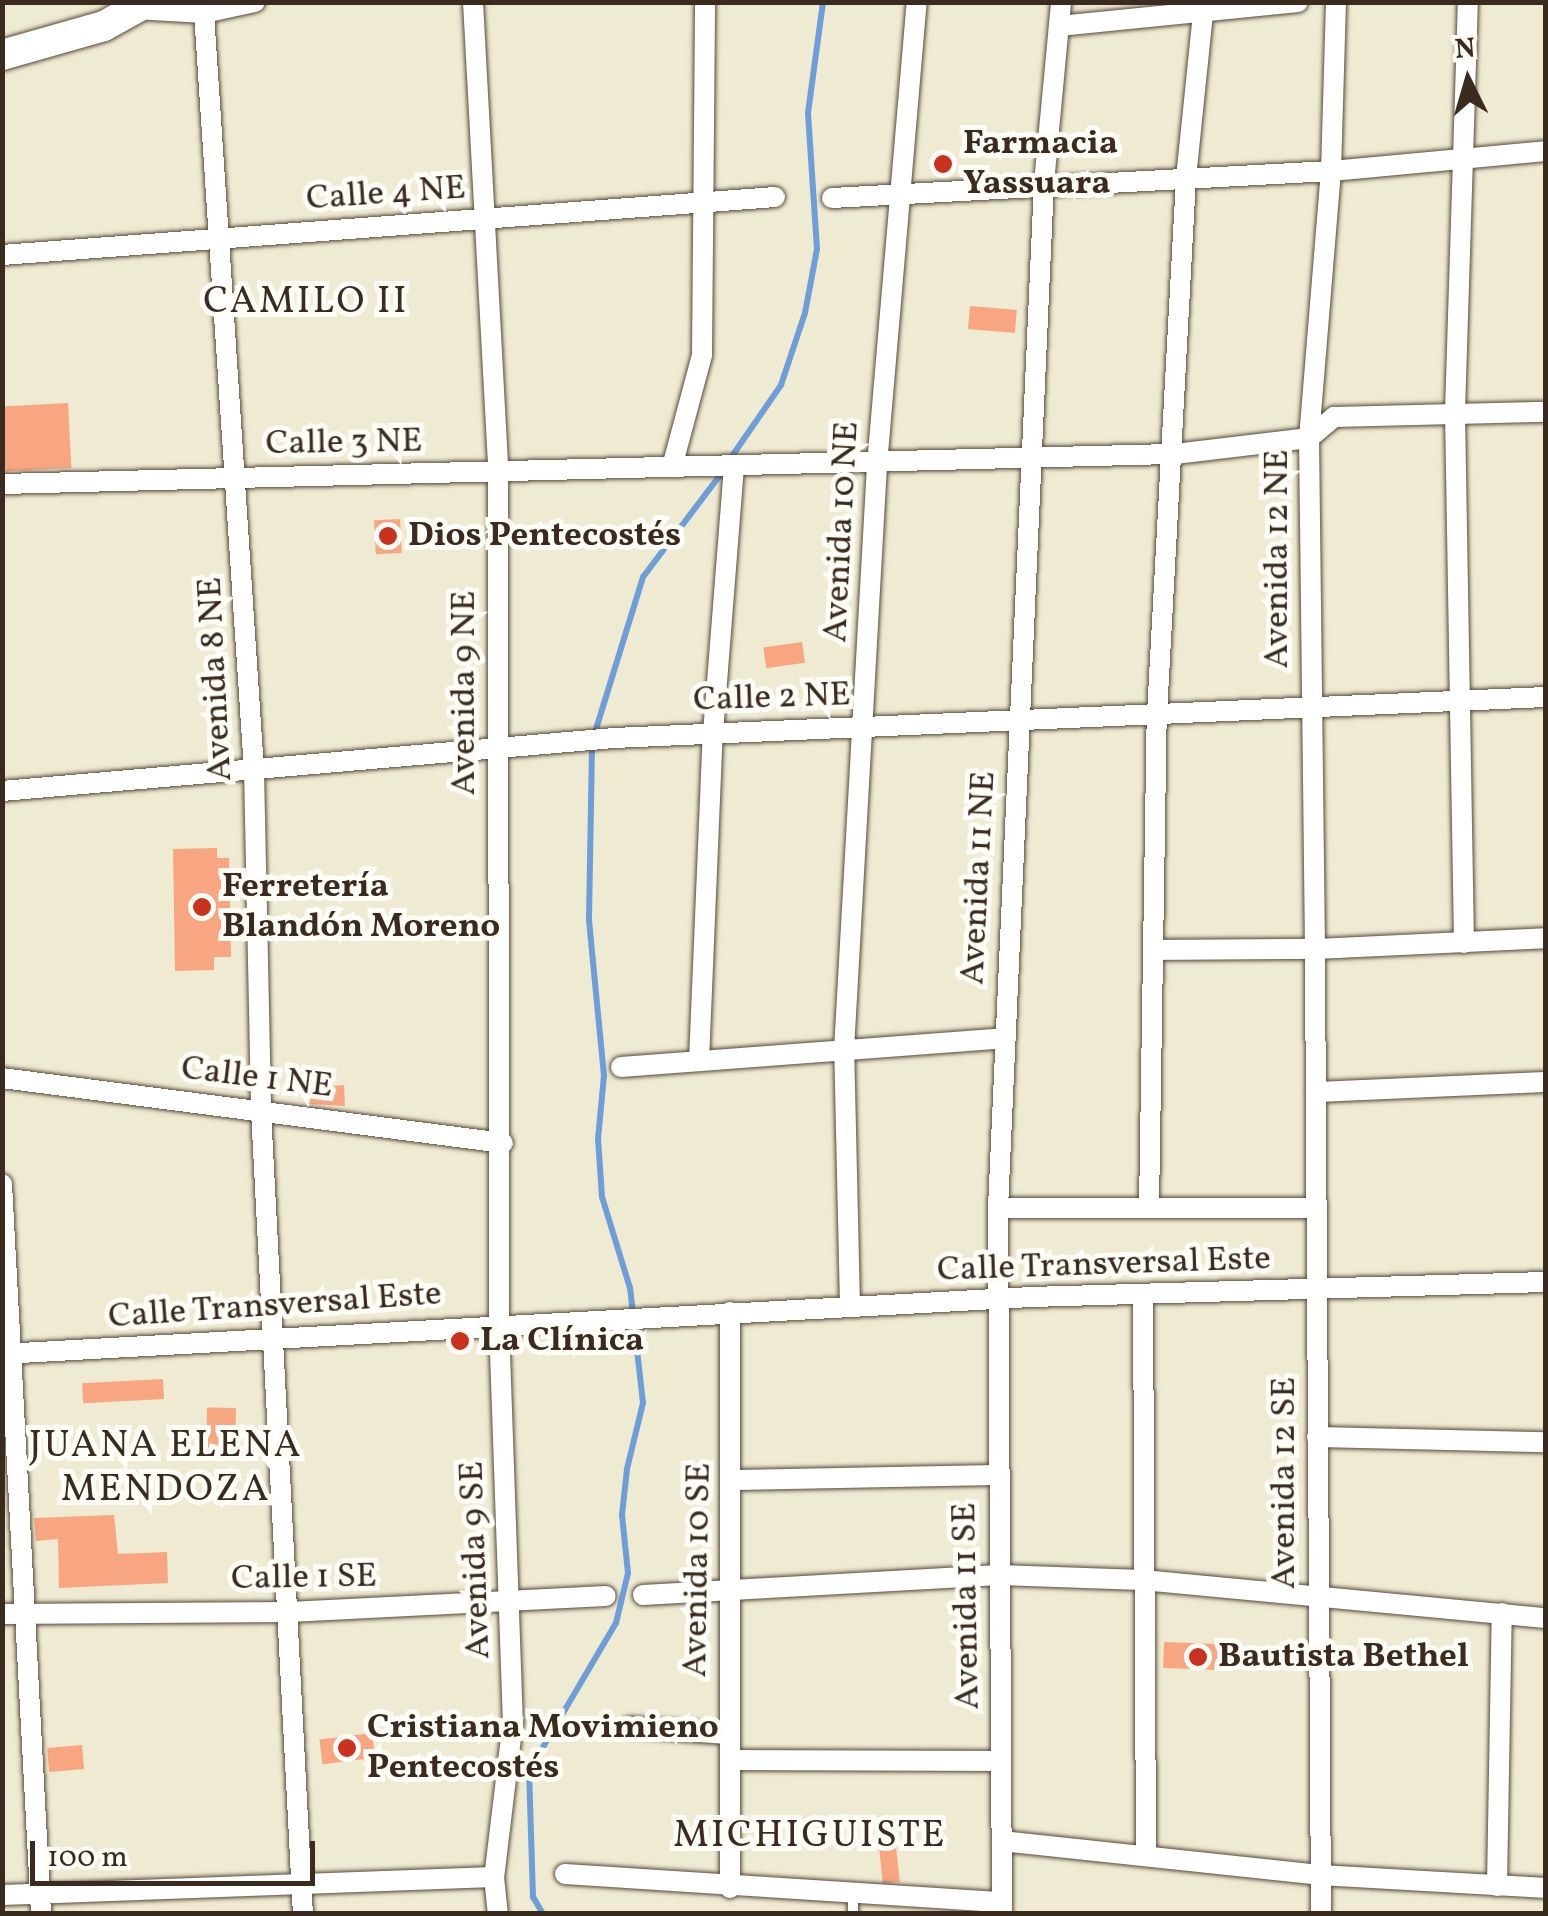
<!DOCTYPE html>
<html>
<head>
<meta charset="utf-8">
<style>
  body { margin:0 }
  #map { position:relative; width:1548px; height:1916px; overflow:hidden; background:#efead2; font-family:Vollkorn,serif }
  div>[style] { position:absolute }
  .stream>* { height:6px; margin:-3px; padding:0 3px; transform-origin:3px; border-radius:3px; background:#6e9ed7 }
  .building>* { inset:0; background:#f7a681; transform-origin:0 0 }
  .roads { filter:drop-shadow(0 0 2px #564739) drop-shadow(0 0 2px #564739) }
  .service>* { height:10px; margin:-5px; padding:0 5px; transform-origin:5px; border-radius:5px; background:#fff }
  .minor>* { height:20px; margin:-10px; padding:0 10px; transform-origin:10px; border-radius:10px; background:#fff }
  .primary>* { height:30px; margin:-15px; padding:0 15px; transform-origin:15px; border-radius:15px; background:#fff }
  .dots>* { width:28px; height:28px; translate:-50% -50%; box-sizing:border-box; border:5px solid #fdfcf7; border-radius:50% }
  span { translate:-50% -50%; white-space:nowrap; text-align:center; line-height:1.15; -webkit-text-stroke:10px #fdfcf7; paint-order:stroke }
  .poi-label { font-size:35px; color:#3b2a1e; font-weight:700 }
  .left { translate:0 -50%; text-align:left }
  .street-label { font-size:35px; color:#3b2a1e }
  .neighbourhood-label { font-size:38px; color:#3b2a1e; letter-spacing:2.5px }
  .frame { position:absolute; inset:0; border:5px solid #3b2a1e; pointer-events:none }
  .north { position:absolute; left:1418px; top:30px; width:100px; height:100px; -webkit-text-stroke:8px #fdfcf7; paint-order:stroke; rotate:355deg; font-size:28px; font-weight:700; line-height:40px; text-align:center; color:#3b2a1e }
  .north::after { content:''; display:block; margin:auto; width:35px; height:45px; background:#3b2a1e; clip-path:polygon(50% 0,100% 100%,50% 72%,0 100%) }
  .scale { position:absolute; left:30px; top:1841px; width:285px; height:45px; box-sizing:border-box; border:5px solid #3b2a1e; border-top:0; padding-left:12px; font-size:30px; line-height:35px; white-space:nowrap; color:#3b2a1e; -webkit-text-stroke:8px #fdfcf7; paint-order:stroke }
</style>
</head>
<body>
<div id="map">
  <div class="stream">
    <div style="left:730px;top:459px;width:90px;rotate:-55.4deg"></div>
    <div style="left:781px;top:385px;width:76px;rotate:-71.6deg"></div>
    <div style="left:805px;top:313px;width:65px;rotate:-79.4deg"></div>
    <div style="left:817px;top:249px;width:136px;rotate:-93.8deg"></div>
    <div style="left:808px;top:113px;width:112px;rotate:-82.3deg"></div>
    <div style="left:543px;top:1914px;width:20px;rotate:-120deg"></div>
    <div style="left:533px;top:1897px;width:126px;rotate:-91.8deg"></div>
    <div style="left:529px;top:1771px;width:172px;rotate:-59.6deg"></div>
    <div style="left:616px;top:1623px;width:51px;rotate:-76.5deg"></div>
    <div style="left:628px;top:1573px;width:58px;rotate:-95.9deg"></div>
    <div style="left:622px;top:1515px;width:46px;rotate:-83.8deg"></div>
    <div style="left:627px;top:1469px;width:68px;rotate:-76.4deg"></div>
    <div style="left:643px;top:1403px;width:116px;rotate:-96.4deg"></div>
    <div style="left:630px;top:1288px;width:95px;rotate:-107.1deg"></div>
    <div style="left:602px;top:1197px;width:58px;rotate:-93.9deg"></div>
    <div style="left:598px;top:1139px;width:63px;rotate:-84.6deg"></div>
    <div style="left:604px;top:1076px;width:158px;rotate:-95.5deg"></div>
    <div style="left:589px;top:919px;width:177px;rotate:-89deg"></div>
    <div style="left:592px;top:742px;width:173px;rotate:-72.8deg"></div>
    <div style="left:643px;top:577px;width:134px;rotate:-52.9deg"></div>
  </div>
  <div class="building">
    <div style="left:970px;top:306px;width:47px;height:23px;rotate:5deg"></div>
    <div style="left:68px;top:403px;width:65px;height:66px;rotate:87deg"></div>
    <div style="left:400px;top:519px;width:34px;height:26px;rotate:87deg"></div>
    <div style="left:802px;top:642px;width:21px;height:39px;rotate:82deg"></div>
    <div style="clip-path:polygon(217px 848px,217px 858px,229px 858px,231px 957px,214px 957px,214px 970px,175px 971px,173px 849px)"></div>
    <div style="clip-path:polygon(344px 1085px,345px 1106px,309px 1104px,308px 1088px)"></div>
    <div style="left:163px;top:1379px;width:20px;height:81px;rotate:87deg"></div>
    <div style="left:236px;top:1408px;width:46px;height:29px;rotate:91deg"></div>
    <div style="clip-path:polygon(114px 1515px,118px 1554px,167px 1552px,168px 1583px,59px 1588px,58px 1539px,36px 1541px,34px 1518px)"></div>
    <div style="left:1164px;top:1642px;width:69px;height:26px;rotate:2deg"></div>
    <div style="left:372px;top:1733px;width:25px;height:53px;rotate:83deg"></div>
    <div style="left:82px;top:1745px;width:24px;height:35px;rotate:85deg"></div>
    <div style="left:896px;top:1846px;width:36px;height:17px;rotate:84deg"></div>
  </div>
  <div class="roads">
    <div class="service">
      <div style="left:853px;top:1895px;width:19px;rotate:90deg"></div>
    </div>
    <div class="minor">
      <div style="left:473px;top:2px;width:470px;rotate:86.9deg"></div>
      <div style="left:498px;top:471px;width:853px;rotate:89.93deg"></div>
      <div style="left:499px;top:1324px;width:397px;rotate:88deg"></div>
      <div style="left:513px;top:1721px;width:157px;rotate:96.9deg"></div>
      <div style="left:494px;top:1877px;width:37px;rotate:84deg"></div>
      <div style="left:135px;top:9px;width:69px;rotate:3.3deg"></div>
      <div style="left:204px;top:13px;width:52px;rotate:-12.2deg"></div>
      <div style="left:204px;top:13px;width:759px;rotate:86.22deg"></div>
      <div style="left:254px;top:770px;width:341px;rotate:88.8deg"></div>
      <div style="left:261px;top:1111px;width:804px;rotate:87.01deg"></div>
      <div style="left:1059px;top:26px;width:240px;rotate:-5.7deg"></div>
      <div style="left:832px;top:198px;width:500px;rotate:-3.1deg"></div>
      <div style="left:1331px;top:171px;width:216px;rotate:-5.3deg"></div>
      <div style="left:2px;top:255px;width:775px;rotate:-4.29deg"></div>
      <div style="left:672px;top:467px;width:116px;rotate:-75deg"></div>
      <div style="left:702px;top:355px;width:353px;rotate:-89.5deg"></div>
      <div style="left:2px;top:484px;width:1173px;rotate:-1.47deg"></div>
      <div style="left:1175px;top:454px;width:135px;rotate:-6.8deg"></div>
      <div style="left:1309px;top:438px;width:33px;rotate:-40deg"></div>
      <div style="left:1334px;top:417px;width:212px;rotate:-1.4deg"></div>
      <div style="left:2px;top:791px;width:614px;rotate:-4.95deg"></div>
      <div style="left:614px;top:738px;width:933px;rotate:-2.52deg"></div>
      <div style="left:1464px;top:943px;width:531px;rotate:-90.97deg"></div>
      <div style="left:1455px;top:412px;width:410px;rotate:-88.2deg"></div>
      <div style="left:1156px;top:950px;width:159px;rotate:-0.4deg"></div>
      <div style="left:1315px;top:949px;width:511px;rotate:-90.67deg"></div>
      <div style="left:1309px;top:438px;width:268px;rotate:-85.3deg"></div>
      <div style="left:1331px;top:171px;width:169px;rotate:-88.3deg"></div>
      <div style="left:699px;top:1061px;width:328px;rotate:-87.6deg"></div>
      <div style="left:713px;top:733px;width:265px;rotate:-85.5deg"></div>
      <div style="left:621px;top:1067px;width:384px;rotate:-4.3deg"></div>
      <div style="left:2px;top:1078px;width:505px;rotate:7.39deg"></div>
      <div style="left:1316px;top:1092px;width:230px;rotate:-2.5deg"></div>
      <div style="left:2px;top:1184px;width:731px;rotate:86.94deg"></div>
      <div style="left:998px;top:1208px;width:318px"></div>
      <div style="left:1149px;top:1208px;width:494px;rotate:-89.1deg"></div>
      <div style="left:1157px;top:714px;width:537px;rotate:-86.9deg"></div>
      <div style="left:1186px;top:178px;width:166px;rotate:-84.1deg"></div>
      <div style="left:1143px;top:1295px;width:560px;rotate:89.69deg"></div>
      <div style="left:850px;top:1306px;width:256px;rotate:-91.3deg"></div>
      <div style="left:844px;top:1050px;width:586px;rotate:-86.77deg"></div>
      <div style="left:877px;top:465px;width:465px;rotate:-85.1deg"></div>
      <div style="left:730px;top:1312px;width:576px;rotate:90deg"></div>
      <div style="left:2px;top:1354px;width:1031px;rotate:-3.17deg"></div>
      <div style="left:1031px;top:1297px;width:515px;rotate:-1.67deg"></div>
      <div style="left:1317px;top:1437px;width:229px;rotate:1.3deg"></div>
      <div style="left:733px;top:1480px;width:266px;rotate:-1.1deg"></div>
      <div style="left:643px;top:1595px;width:357px;rotate:-3.2deg"></div>
      <div style="left:999px;top:1575px;width:143px;rotate:2deg"></div>
      <div style="left:1142px;top:1580px;width:406px;rotate:5.4deg"></div>
      <div style="left:2px;top:1614px;width:287px;rotate:-0.4deg"></div>
      <div style="left:289px;top:1612px;width:317px;rotate:-2.9deg"></div>
      <div style="left:630px;top:1727px;width:98px;rotate:4.1deg"></div>
      <div style="left:730px;top:1760px;width:271px;rotate:0.2deg"></div>
      <div style="left:1002px;top:1841px;width:321px;rotate:6.1deg"></div>
      <div style="left:1321px;top:1875px;width:225px;rotate:3.3deg"></div>
      <div style="left:565px;top:1874px;width:438px;rotate:3.7deg"></div>
      <div style="left:1497px;top:1886px;width:273px;rotate:-89deg"></div>
      <div style="left:2px;top:1895px;width:492px;rotate:-2.1deg"></div>
      <div style="left:1002px;top:1914px;width:706px;rotate:-90.32deg"></div>
      <div style="left:998px;top:1208px;width:1026px;rotate:-87.43deg"></div>
      <div style="left:1044px;top:183px;width:182px;rotate:-84.6deg"></div>
      <div style="left:1321px;top:1914px;width:965px;rotate:-90.36deg"></div>
      <div style="left:1315px;top:949px;width:231px;rotate:-2.7deg"></div>
    </div>
    <div class="primary">
      <div style="left:2px;top:55px;width:106px;rotate:-15.9deg"></div>
      <div style="left:104px;top:26px;width:49px;rotate:-29.2deg"></div>
    </div>
  </div>
  <div class="dots">
    <div style="left:943px;top:164px;background:#c8321e"></div>
    <div style="left:388px;top:536px;background:#c8321e"></div>
    <div style="left:202px;top:907px;background:#c8321e"></div>
    <div style="left:460px;top:1341px;background:#c8321e"></div>
    <div style="left:1198px;top:1657px;background:#c8321e"></div>
    <div style="left:347px;top:1748px;background:#c8321e"></div>
  </div>
  <div class="poi-label">
    <span class="left" style="left:963px;top:164px">Farmacia<br>Yassuara</span>
    <span class="left" style="left:408px;top:536px">Dios Pentecostés</span>
    <span class="left" style="left:222px;top:907px">Ferretería<br>Blandón Moreno</span>
    <span class="left" style="left:480px;top:1341px">La Clínica</span>
    <span class="left" style="left:1218px;top:1657px">Bautista Bethel</span>
    <span class="left" style="left:367px;top:1748px">Cristiana Movimieno<br>Pentecostés</span>
  </div>
  <div class="street-label">
    <span style="left:386px;top:194px;rotate:-4deg">Calle 4 NE</span>
    <span style="left:344px;top:443px;rotate:-1deg">Calle 3 NE</span>
    <span style="left:842px;top:532px;rotate:-87deg">Avenida 10 NE</span>
    <span style="left:1278px;top:559px;rotate:-90deg">Avenida 12 NE</span>
    <span style="left:216px;top:679px;rotate:-93deg">Avenida 8 NE</span>
    <span style="left:465px;top:693px;rotate:-90deg">Avenida 9 NE</span>
    <span style="left:772px;top:698px;rotate:-2deg">Calle 2 NE</span>
    <span style="left:979px;top:878px;rotate:-87deg">Avenida 11 NE</span>
    <span style="left:257px;top:1078px;rotate:7deg">Calle 1 NE</span>
    <span style="left:1104px;top:1265px;rotate:-2deg">Calle Transversal Este</span>
    <span style="left:275px;top:1306px;rotate:-4deg">Calle Transversal Este</span>
    <span style="left:1285px;top:1483px;rotate:-90deg">Avenida 12 SE</span>
    <span style="left:476px;top:1560px;rotate:-92deg">Avenida 9 SE</span>
    <span style="left:698px;top:1570px;rotate:-89deg">Avenida 10 SE</span>
    <span style="left:304px;top:1578px;rotate:-1deg">Calle 1 SE</span>
    <span style="left:967px;top:1606px;rotate:-91deg">Avenida 11 SE</span>
  </div>
  <div class="neighbourhood-label">
    <span style="left:306px;top:303px">CAMILO II</span>
    <span style="left:166px;top:1469px">JUANA ELENA<br>MENDOZA</span>
    <span style="left:810px;top:1837px">MICHIGUISTE</span>
  </div>
  <div class="frame"></div>
  <div class="north">N</div>
  <div class="scale">100 m</div>
</div>
</body>
</html>
